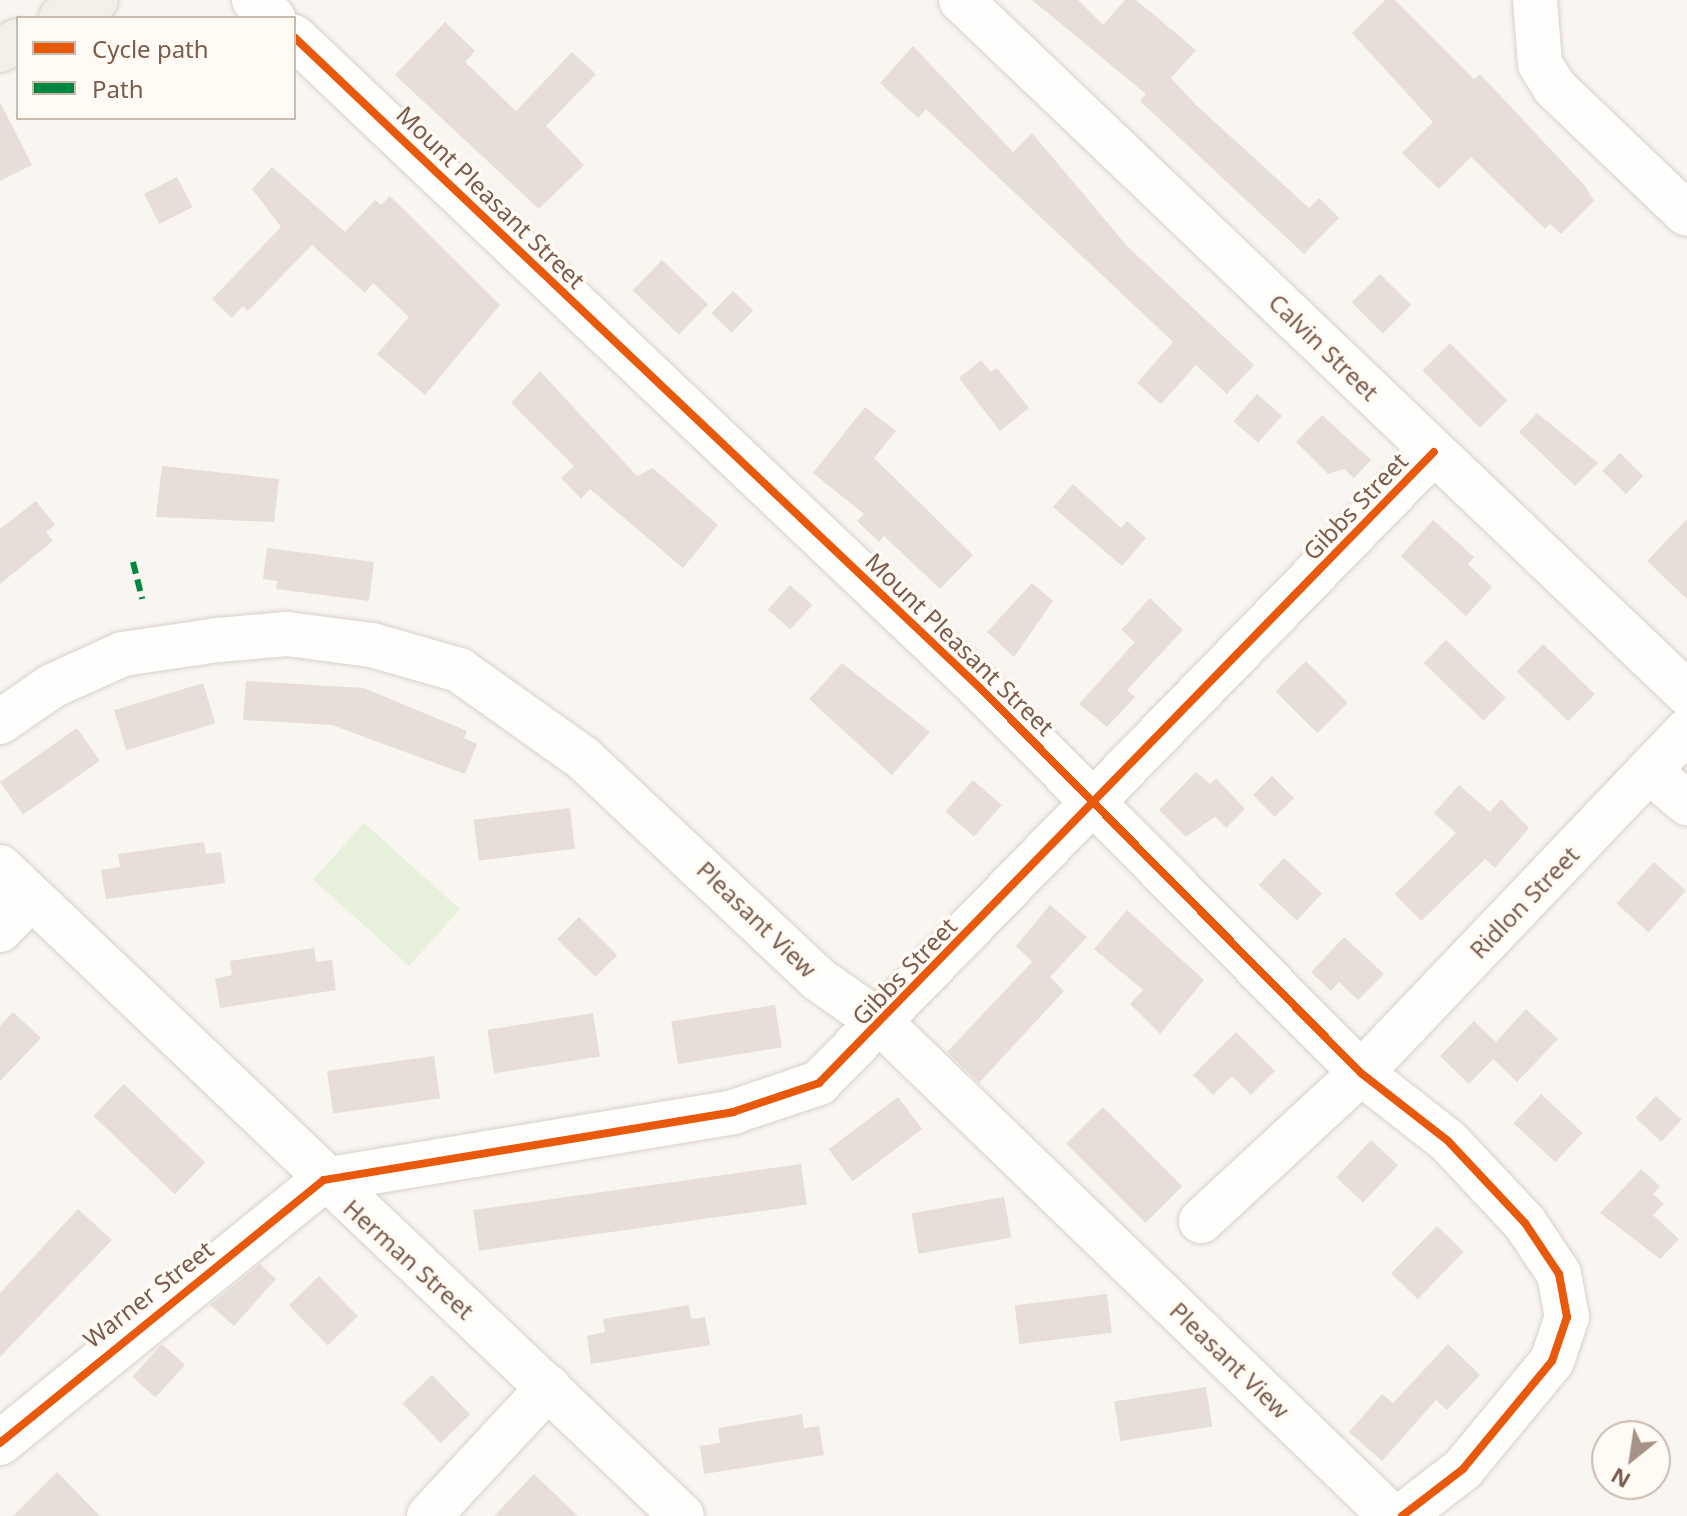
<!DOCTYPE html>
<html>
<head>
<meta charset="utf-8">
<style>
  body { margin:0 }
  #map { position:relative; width:1687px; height:1516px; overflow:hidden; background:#f9f5f0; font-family:"Noto Sans",sans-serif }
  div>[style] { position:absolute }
  .green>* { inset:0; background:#e7f0db; transform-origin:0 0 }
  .building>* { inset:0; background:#e6ded7; transform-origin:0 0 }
  .roads { filter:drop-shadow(0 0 2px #d7d1cb) drop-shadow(0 0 2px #d7d1cb) }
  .minor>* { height:44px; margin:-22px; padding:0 22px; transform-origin:22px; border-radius:22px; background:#fefefd }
  .major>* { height:44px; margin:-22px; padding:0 22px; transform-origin:22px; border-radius:22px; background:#f3eee8 }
  .quiet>* { height:6px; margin-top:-3px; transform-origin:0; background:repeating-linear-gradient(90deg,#00873e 0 12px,transparent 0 18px) }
  .cycleway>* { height:8px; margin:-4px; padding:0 4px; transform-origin:4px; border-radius:4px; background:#e8590c }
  span { translate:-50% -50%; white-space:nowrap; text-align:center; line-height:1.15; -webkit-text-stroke:7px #fffaf3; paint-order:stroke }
  .street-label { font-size:24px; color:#7a5c4d }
  .legend { position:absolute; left:16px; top:16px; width:280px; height:104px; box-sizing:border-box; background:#fffaf3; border:2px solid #cabbb1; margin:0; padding:10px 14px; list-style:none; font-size:24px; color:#7a5c4d }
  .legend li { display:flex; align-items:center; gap:16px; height:40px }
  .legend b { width:40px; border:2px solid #cabbb1 }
  .north { position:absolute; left:1591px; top:1420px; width:80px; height:80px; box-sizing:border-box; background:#fffaf3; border:2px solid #cabbb1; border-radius:50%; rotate:210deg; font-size:22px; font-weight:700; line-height:32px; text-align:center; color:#7a5c4d }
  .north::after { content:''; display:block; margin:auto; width:28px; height:36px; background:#a69286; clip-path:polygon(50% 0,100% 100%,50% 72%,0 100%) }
</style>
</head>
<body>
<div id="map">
  <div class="green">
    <div style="left:364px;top:823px;width:129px;height:76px;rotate:42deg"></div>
  </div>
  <div class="building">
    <div style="clip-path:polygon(1032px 0,1078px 0,1103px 25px,1125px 0,1136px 0,1196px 50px,1171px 78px,1195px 104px,1309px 208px,1319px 198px,1339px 218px,1304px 254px,1140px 101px,1146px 94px)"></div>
    <div style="clip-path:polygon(1385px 0,1395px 0,1474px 79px,1480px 74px,1585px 186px,1594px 201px,1561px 234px,1550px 224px,1545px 229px,1471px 157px,1439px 189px,1402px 153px,1433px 122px,1352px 33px)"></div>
    <div style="clip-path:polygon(445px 22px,475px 51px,465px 62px,516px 111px,572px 52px,596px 74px,546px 126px,584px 165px,539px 209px,395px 75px)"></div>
    <div style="clip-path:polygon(913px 46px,1013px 152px,1032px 133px,1127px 246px,1254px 365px,1227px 394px,1196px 365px,1161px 404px,1137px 383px,1173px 342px,926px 109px,918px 118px,880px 83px)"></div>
    <div style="clip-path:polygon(0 102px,32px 165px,0 181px)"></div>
    <div style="clip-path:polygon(272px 167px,345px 232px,375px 200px,381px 205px,390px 196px,500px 305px,425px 395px,377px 354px,409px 317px,373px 283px,365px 293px,312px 245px,248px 311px,243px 306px,232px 318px,212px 299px,281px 227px,252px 189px)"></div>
    <div style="left:177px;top:177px;width:34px;height:37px;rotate:63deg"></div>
    <div style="left:662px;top:260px;width:64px;height:42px;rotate:44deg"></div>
    <div style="left:1380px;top:274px;width:44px;height:40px;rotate:45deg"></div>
    <div style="left:733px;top:291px;width:28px;height:31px;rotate:44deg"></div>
    <div style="left:1450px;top:343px;width:81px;height:39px;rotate:45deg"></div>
    <div style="clip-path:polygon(981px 360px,991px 372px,997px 368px,1029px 408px,1000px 431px,959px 378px)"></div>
    <div style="clip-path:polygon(540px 371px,637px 476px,653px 468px,718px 525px,683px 568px,590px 489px,581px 499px,561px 478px,574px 466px,511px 403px)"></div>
    <div style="left:1257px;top:394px;width:33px;height:36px;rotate:41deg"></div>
    <div style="clip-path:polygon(865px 407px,896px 431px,874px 458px,973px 555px,940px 589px,884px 536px,879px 542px,857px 521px,864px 514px,813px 473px)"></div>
    <div style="clip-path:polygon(1537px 413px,1598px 463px,1575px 486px,1519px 432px)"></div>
    <div style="clip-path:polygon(1322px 415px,1371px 460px,1354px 478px,1344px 469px,1328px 474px,1296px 442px)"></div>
    <div style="left:1620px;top:453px;width:33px;height:25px;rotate:45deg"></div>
    <div style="clip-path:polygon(162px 466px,279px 479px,274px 522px,156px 517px)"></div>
    <div style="clip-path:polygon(1073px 484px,1121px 528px,1127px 521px,1146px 538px,1122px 566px,1053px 507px)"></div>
    <div style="clip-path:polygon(36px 501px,55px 525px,46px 532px,53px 541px,0 584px,0 529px)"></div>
    <div style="clip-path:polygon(1687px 519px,1687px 599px,1647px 561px)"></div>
    <div style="clip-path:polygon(1433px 520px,1474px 557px,1468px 564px,1492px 587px,1466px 616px,1401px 556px)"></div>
    <div style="clip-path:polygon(267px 548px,374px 562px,369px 601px,276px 589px,277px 581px,263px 579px)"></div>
    <div style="clip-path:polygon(1032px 583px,1053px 601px,1014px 657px,987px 632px)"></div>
    <div style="left:790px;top:585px;width:30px;height:33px;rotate:42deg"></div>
    <div style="clip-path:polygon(1150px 598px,1183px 630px,1127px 690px,1135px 697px,1107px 727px,1079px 704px,1135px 642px,1121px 630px)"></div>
    <div style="left:1446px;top:640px;width:83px;height:32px;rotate:44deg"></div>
    <div style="left:1543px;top:644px;width:72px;height:38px;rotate:44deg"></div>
    <div style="left:1306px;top:661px;width:59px;height:43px;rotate:45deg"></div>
    <div style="clip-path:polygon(842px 663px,930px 732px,892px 775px,809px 699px)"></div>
    <div style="clip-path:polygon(246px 681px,364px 688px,467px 731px,464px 738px,477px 744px,465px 774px,332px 725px,243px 720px)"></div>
    <div style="left:203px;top:683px;width:42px;height:93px;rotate:73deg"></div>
    <div style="left:77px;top:728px;width:40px;height:94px;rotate:55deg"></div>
    <div style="clip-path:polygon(1196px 772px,1210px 784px,1216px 778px,1245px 809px,1226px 828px,1215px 817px,1186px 837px,1159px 810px)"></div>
    <div style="left:1272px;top:776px;width:31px;height:27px;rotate:45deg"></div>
    <div style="left:973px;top:780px;width:38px;height:42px;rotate:41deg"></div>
    <div style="clip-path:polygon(1459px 785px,1490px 812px,1501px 799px,1529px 828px,1495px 868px,1485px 859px,1421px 921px,1395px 894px,1456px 833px,1434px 813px)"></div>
    <div style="left:570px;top:808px;width:41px;height:97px;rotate:83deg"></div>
    <div style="clip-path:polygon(204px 842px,206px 854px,221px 852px,225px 883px,106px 899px,101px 870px,120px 867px,118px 854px)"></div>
    <div style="left:1284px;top:858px;width:52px;height:37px;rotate:43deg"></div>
    <div style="left:1654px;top:862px;width:43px;height:56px;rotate:42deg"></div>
    <div style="clip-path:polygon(1050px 905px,1087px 937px,1050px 977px,1064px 991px,979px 1083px,947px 1052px,1032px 962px,1016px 946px)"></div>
    <div style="clip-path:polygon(1127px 910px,1204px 980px,1160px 1034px,1130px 1004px,1143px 990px,1094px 949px)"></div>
    <div style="left:579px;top:917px;width:54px;height:31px;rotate:45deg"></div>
    <div style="clip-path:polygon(1344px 937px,1384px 974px,1358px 1000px,1339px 982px,1331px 991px,1311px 972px)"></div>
    <div style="clip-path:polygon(314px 948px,316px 962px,332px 960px,336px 990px,220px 1008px,215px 979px,232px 975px,230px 961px)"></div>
    <div style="left:775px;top:1005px;width:43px;height:105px;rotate:81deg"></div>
    <div style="clip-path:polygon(1526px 1009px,1558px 1039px,1517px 1082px,1493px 1059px,1469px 1084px,1440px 1056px,1474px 1021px,1496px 1042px)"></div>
    <div style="clip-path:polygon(13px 1012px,41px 1038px,0 1081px,0 1026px)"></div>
    <div style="left:593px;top:1013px;width:44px;height:107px;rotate:81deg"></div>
    <div style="clip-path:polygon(1236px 1032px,1275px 1071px,1251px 1095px,1232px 1076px,1213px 1095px,1193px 1075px)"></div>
    <div style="left:434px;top:1056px;width:43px;height:108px;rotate:82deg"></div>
    <div style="left:124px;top:1084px;width:113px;height:44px;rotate:44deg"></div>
    <div style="left:1541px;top:1094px;width:57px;height:40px;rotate:43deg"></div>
    <div style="left:1656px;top:1096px;width:35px;height:30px;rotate:43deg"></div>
    <div style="left:898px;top:1097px;width:40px;height:87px;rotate:53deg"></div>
    <div style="left:1103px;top:1107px;width:112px;height:52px;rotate:45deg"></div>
    <div style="left:1371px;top:1140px;width:37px;height:51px;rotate:43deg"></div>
    <div style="left:801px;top:1164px;width:41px;height:331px;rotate:82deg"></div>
    <div style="clip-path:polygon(1641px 1169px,1660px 1186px,1653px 1194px,1664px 1204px,1653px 1215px,1679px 1239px,1660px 1259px,1600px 1213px)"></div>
    <div style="left:1004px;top:1197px;width:41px;height:94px;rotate:80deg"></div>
    <div style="clip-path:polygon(78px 1209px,112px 1240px,0 1357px,0 1293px)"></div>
    <div style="left:1437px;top:1226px;width:37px;height:66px;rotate:44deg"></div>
    <div style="clip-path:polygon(260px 1264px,276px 1279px,234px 1326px,210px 1305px)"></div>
    <div style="left:319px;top:1276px;width:56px;height:42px;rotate:46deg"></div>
    <div style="left:1107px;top:1294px;width:39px;height:93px;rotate:83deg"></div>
    <div style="clip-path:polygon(689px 1305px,691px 1319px,705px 1317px,710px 1345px,591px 1364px,587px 1336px,605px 1332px,603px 1319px)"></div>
    <div style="left:162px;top:1344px;width:31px;height:44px;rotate:42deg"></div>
    <div style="clip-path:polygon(1448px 1344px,1480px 1375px,1447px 1410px,1436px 1400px,1382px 1461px,1349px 1432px,1382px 1394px,1393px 1403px)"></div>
    <div style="left:432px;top:1375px;width:55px;height:41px;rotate:46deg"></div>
    <div style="left:1206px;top:1387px;width:40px;height:93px;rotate:81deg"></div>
    <div style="clip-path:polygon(802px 1414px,804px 1428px,819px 1426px,824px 1455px,704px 1474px,700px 1446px,720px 1443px,718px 1428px)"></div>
    <div style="clip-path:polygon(57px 1472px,100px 1516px,13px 1516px)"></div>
    <div style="clip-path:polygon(534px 1474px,578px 1516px,494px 1516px)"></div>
  </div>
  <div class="roads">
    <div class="minor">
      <div style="left:254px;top:0;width:26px;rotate:43deg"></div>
      <div style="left:961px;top:0;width:1004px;rotate:43.67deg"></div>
      <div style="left:1535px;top:0;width:64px;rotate:85.5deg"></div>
      <div style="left:1540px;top:64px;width:28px;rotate:58deg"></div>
      <div style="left:1555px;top:88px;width:182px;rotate:43.7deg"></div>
      <div style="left:294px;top:37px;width:946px;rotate:43.5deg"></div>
      <div style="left:980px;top:688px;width:542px;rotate:45.3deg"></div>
      <div style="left:1361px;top:1073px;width:110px;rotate:38deg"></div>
      <div style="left:1448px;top:1141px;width:112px;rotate:46.8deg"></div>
      <div style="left:1525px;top:1223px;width:61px;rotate:56.3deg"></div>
      <div style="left:1559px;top:1274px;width:44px;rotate:79.5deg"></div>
      <div style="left:1567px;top:1317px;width:46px;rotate:108.8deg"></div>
      <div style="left:1552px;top:1361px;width:140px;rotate:129.5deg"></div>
      <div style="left:1463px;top:1469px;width:77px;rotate:142.4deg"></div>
      <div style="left:0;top:722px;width:63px;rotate:-34.7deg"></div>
      <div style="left:52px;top:686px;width:78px;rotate:-24.3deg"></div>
      <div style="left:123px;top:654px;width:96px;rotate:-8.4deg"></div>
      <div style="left:218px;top:640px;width:69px;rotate:-5deg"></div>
      <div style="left:287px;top:634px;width:86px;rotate:7.4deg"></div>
      <div style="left:372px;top:645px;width:91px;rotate:16deg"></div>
      <div style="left:459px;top:670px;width:152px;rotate:35.4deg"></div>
      <div style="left:583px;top:758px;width:323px;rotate:43.2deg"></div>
      <div style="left:818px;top:979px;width:78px;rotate:35.1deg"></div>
      <div style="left:882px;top:1024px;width:708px;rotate:44.03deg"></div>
      <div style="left:1649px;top:771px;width:50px;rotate:40.1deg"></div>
      <div style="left:0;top:867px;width:941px;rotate:43.58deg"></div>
      <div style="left:0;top:930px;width:45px;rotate:-45.9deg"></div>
      <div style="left:1201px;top:1221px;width:218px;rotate:-42.8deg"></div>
      <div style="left:1361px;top:1073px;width:472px;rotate:-46.4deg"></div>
      <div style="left:0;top:1443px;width:417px;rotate:-39.1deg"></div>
      <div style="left:324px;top:1180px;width:415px;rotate:-9.4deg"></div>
      <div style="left:733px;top:1112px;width:91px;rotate:-18.6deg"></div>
      <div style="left:819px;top:1083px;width:881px;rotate:-45.74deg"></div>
      <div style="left:429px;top:1516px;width:176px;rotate:-47.1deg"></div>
    </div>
    <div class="major">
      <div style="left:61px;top:18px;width:39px;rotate:-27deg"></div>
      <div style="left:0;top:50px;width:20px;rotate:-27deg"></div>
    </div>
  </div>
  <div class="quiet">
    <div style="left:133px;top:562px;width:38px;rotate:76deg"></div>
  </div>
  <div class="cycleway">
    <div style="left:294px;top:37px;width:946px;rotate:43.5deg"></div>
    <div style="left:980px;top:688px;width:542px;rotate:45.3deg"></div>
    <div style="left:1361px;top:1073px;width:110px;rotate:38deg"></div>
    <div style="left:1448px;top:1141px;width:112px;rotate:46.8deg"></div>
    <div style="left:1525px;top:1223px;width:61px;rotate:56.3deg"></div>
    <div style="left:1559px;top:1274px;width:44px;rotate:79.5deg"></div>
    <div style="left:1567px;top:1317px;width:46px;rotate:108.8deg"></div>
    <div style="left:1552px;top:1361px;width:140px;rotate:129.5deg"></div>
    <div style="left:1463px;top:1469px;width:77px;rotate:142.4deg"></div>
    <div style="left:0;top:1443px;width:417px;rotate:-39.1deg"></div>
    <div style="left:324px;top:1180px;width:415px;rotate:-9.4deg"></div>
    <div style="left:733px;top:1112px;width:91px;rotate:-18.6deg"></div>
    <div style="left:819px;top:1083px;width:881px;rotate:-45.74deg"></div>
  </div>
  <div class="street-label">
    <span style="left:491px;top:197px;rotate:44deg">Mount Pleasant Street</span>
    <span style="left:1324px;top:347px;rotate:44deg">Calvin Street</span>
    <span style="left:1355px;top:506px;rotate:-46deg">Gibbs Street</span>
    <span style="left:960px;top:644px;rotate:44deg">Mount Pleasant Street</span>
    <span style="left:1524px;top:902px;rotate:-46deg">Ridlon Street</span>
    <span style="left:757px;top:919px;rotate:44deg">Pleasant View</span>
    <span style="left:904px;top:971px;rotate:-46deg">Gibbs Street</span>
    <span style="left:409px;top:1259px;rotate:42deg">Herman Street</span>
    <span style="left:148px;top:1294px;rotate:-38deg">Warner Street</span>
    <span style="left:1230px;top:1360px;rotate:44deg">Pleasant View</span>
  </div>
  <ul class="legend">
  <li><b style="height:10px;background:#e8590c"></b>Cycle path</li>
  <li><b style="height:10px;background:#00873e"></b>Path</li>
  </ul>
  <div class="north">N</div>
</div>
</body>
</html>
